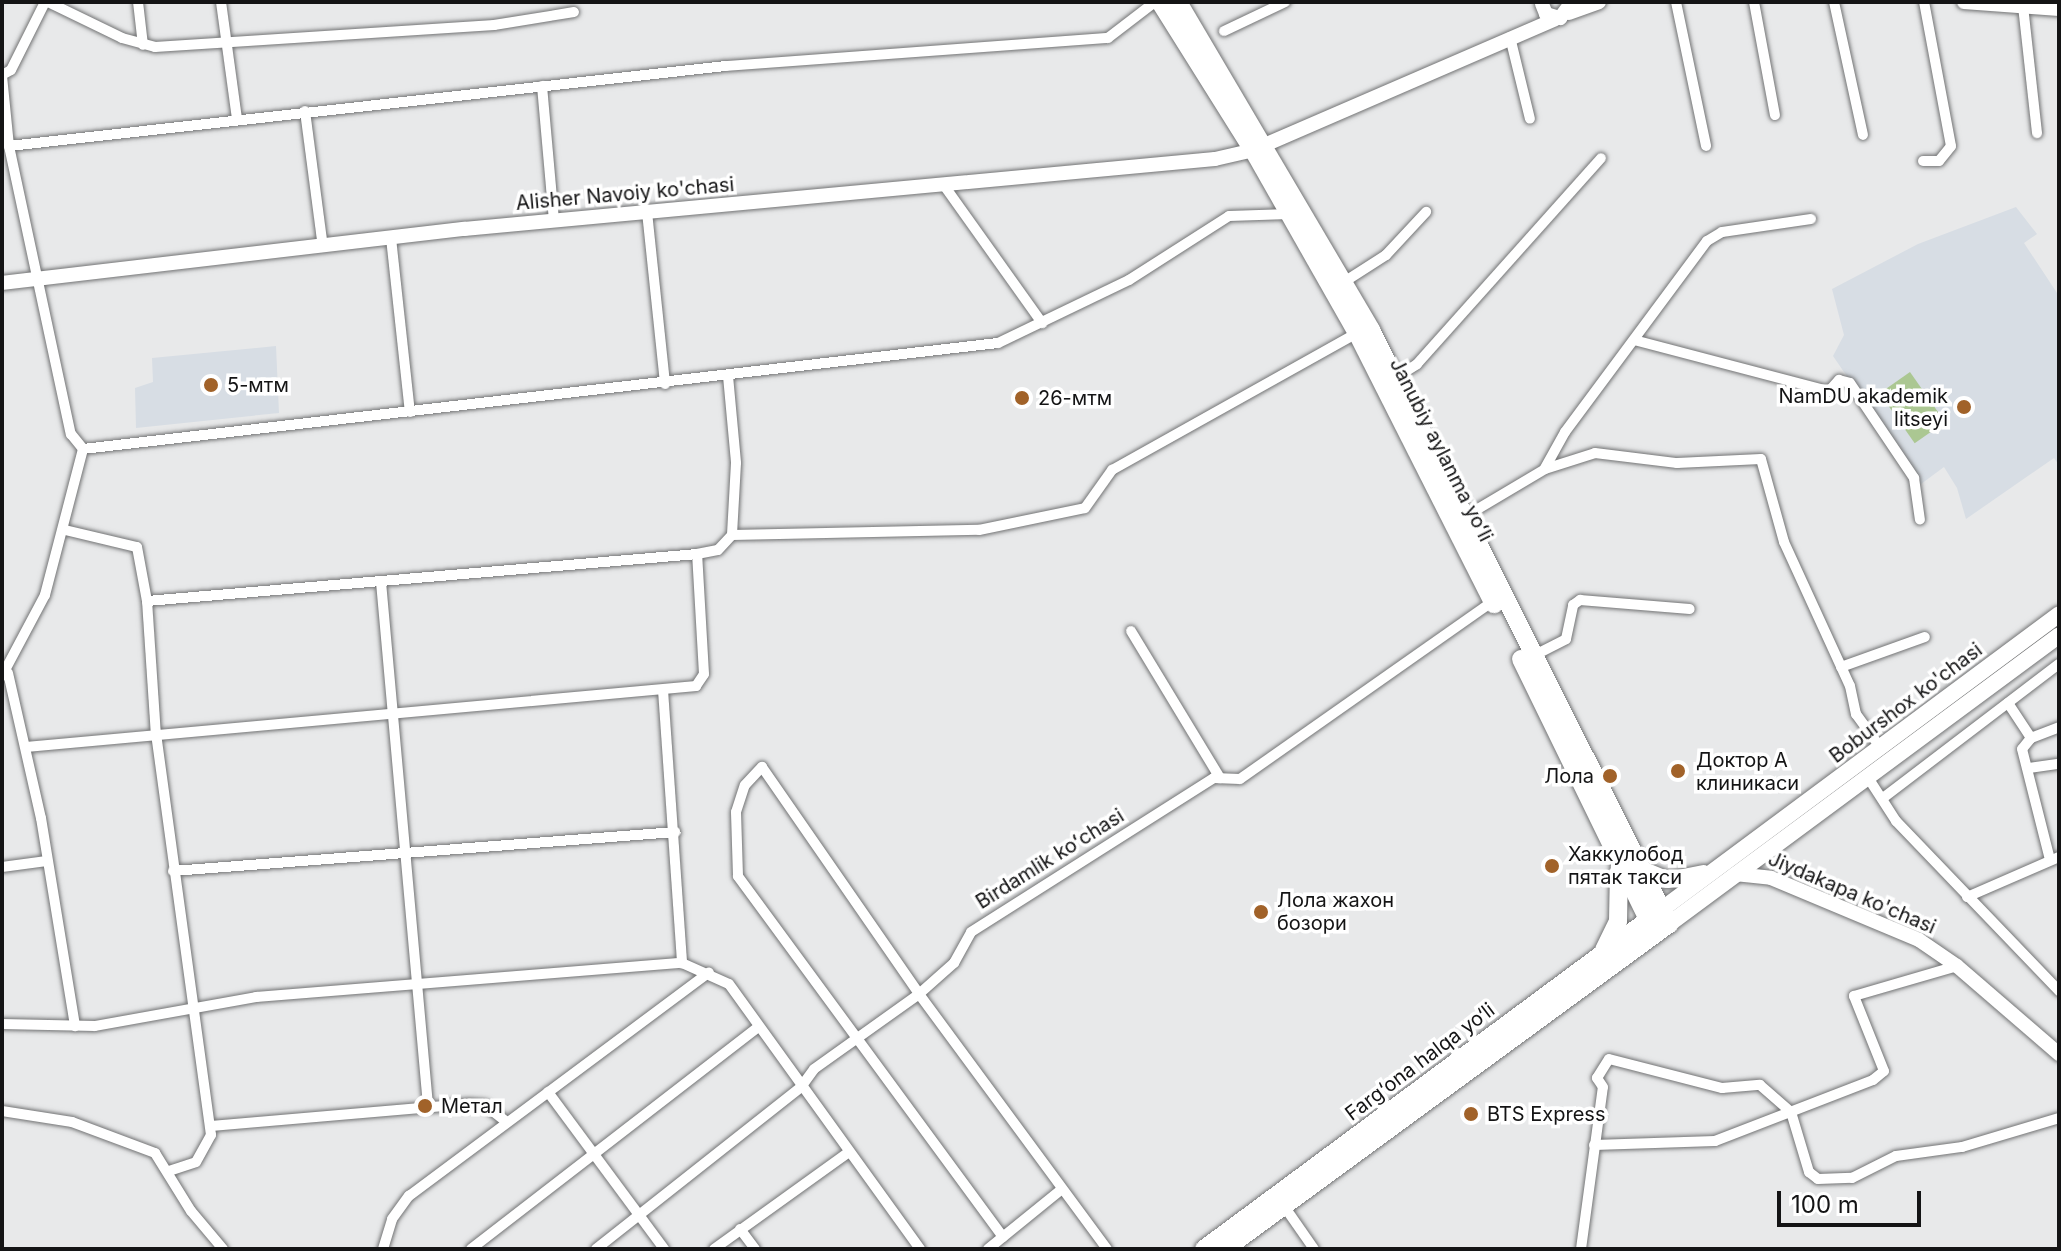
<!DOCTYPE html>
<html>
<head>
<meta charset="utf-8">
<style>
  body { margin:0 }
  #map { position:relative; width:2061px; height:1251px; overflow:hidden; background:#e8e9ea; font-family:Inter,sans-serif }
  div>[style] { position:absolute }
  .built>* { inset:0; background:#d7dde4 }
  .green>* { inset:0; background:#abc792; transform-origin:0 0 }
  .roads { filter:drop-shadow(0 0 2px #727374) drop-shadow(0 0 2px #727374) }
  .minor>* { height:10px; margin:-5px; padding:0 5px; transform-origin:5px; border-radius:5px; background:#fff }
  .secondary>* { height:14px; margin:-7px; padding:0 7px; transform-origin:7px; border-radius:7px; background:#fff }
  .primary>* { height:16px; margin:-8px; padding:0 8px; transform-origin:8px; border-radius:8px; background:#fff }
  .trunk>* { height:18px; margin:-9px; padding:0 9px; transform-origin:9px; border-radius:9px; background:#fff }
  .dots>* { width:22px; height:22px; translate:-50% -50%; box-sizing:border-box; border:4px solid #fff; border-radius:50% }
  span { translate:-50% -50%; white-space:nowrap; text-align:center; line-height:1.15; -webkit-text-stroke:7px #fff; paint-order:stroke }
  .street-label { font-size:20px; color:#141415 }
  .poi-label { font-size:20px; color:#141415 }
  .left { translate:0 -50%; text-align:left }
  .right { translate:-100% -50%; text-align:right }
  .frame { position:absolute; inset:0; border:4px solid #141415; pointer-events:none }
  .scale { position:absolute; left:1777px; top:1191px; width:144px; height:36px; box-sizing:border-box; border:4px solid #141415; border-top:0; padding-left:10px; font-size:24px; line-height:28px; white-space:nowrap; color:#141415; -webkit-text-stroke:6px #fff; paint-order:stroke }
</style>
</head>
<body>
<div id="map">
  <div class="built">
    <div style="clip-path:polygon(2016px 207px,2037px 234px,2024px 243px,2059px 296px,2059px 465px,2054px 458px,1966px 519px,1957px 488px,1944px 467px,1921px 484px,1833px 356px,1844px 335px,1832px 289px,1918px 244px)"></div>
    <div style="clip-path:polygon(276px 346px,279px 413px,136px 428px,135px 388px,153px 382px,152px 358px)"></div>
  </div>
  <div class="green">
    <div style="left:1910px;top:372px;width:61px;height:37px;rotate:55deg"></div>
  </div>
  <div class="roads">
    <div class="minor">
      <div style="left:48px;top:2px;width:82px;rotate:25.9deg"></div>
      <div style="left:122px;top:38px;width:34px;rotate:15deg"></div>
      <div style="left:155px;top:47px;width:340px;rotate:-3.7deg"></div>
      <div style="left:494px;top:25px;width:81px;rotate:-9.2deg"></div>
      <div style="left:138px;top:2px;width:43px;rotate:83.4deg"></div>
      <div style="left:221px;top:2px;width:118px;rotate:82.2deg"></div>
      <div style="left:1676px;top:2px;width:147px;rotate:78.2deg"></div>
      <div style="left:1754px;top:2px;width:115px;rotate:79.5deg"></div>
      <div style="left:1834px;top:2px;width:136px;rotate:77.7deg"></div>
      <div style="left:2023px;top:6px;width:128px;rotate:83.7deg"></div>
      <div style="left:1224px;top:31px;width:68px;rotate:-25.4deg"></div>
      <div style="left:1510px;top:37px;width:84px;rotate:76.3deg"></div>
      <div style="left:2px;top:75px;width:10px;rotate:-29deg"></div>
      <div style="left:11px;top:70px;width:76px;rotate:-63.4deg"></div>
      <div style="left:2px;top:76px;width:70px;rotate:84.3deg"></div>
      <div style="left:9px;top:146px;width:295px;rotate:77.9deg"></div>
      <div style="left:71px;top:434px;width:19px;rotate:51deg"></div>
      <div style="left:83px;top:449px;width:151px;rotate:104.6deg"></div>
      <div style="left:45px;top:595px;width:92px;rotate:118deg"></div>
      <div style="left:542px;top:86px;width:136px;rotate:84.9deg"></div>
      <div style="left:305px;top:111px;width:137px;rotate:82.5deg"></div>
      <div style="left:9px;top:146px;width:721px;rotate:-6.37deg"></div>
      <div style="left:726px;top:66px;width:383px;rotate:-4.2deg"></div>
      <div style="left:1108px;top:38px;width:59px;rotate:-37.5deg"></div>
      <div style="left:1923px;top:161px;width:16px"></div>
      <div style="left:1939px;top:161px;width:19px;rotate:-51deg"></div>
      <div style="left:1951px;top:146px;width:147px;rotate:-100.6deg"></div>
      <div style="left:943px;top:184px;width:171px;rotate:54.5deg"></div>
      <div style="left:647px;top:212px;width:173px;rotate:84deg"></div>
      <div style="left:391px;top:238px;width:175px;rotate:83.8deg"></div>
      <div style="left:1344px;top:282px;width:50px;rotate:-32.7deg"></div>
      <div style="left:1386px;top:255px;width:59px;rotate:-47.1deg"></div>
      <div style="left:1634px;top:340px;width:202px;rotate:14.7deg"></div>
      <div style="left:1829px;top:391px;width:15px;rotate:-48deg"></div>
      <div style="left:1839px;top:380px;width:11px;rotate:15deg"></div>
      <div style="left:1850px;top:383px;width:115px;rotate:56deg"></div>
      <div style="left:1914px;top:478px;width:42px;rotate:81.9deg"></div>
      <div style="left:728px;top:376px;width:87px;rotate:84.7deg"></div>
      <div style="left:736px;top:463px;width:72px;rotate:93.2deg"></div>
      <div style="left:732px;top:535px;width:247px;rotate:-1.2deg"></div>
      <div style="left:979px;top:530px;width:108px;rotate:-11.7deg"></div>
      <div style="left:1085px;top:508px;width:47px;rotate:-54.6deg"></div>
      <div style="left:1112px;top:470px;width:281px;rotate:-29.2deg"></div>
      <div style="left:1395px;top:378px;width:26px;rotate:-32deg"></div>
      <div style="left:1417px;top:364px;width:276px;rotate:-48.2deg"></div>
      <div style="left:83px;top:449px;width:921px;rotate:-6.61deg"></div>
      <div style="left:998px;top:343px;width:145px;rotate:-25.7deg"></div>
      <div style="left:1129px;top:280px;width:119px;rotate:-32.6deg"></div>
      <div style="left:1229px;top:216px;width:60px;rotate:-1.9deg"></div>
      <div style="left:1545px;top:468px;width:41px;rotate:-60.9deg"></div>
      <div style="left:1565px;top:432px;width:238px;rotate:-53.4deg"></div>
      <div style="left:1707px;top:241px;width:17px;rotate:-31deg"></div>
      <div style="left:1722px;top:232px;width:90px;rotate:-8.3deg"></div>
      <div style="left:1466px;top:516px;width:92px;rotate:-30.7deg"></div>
      <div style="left:1545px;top:469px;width:52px;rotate:-17.7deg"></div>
      <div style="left:1595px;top:453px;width:83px;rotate:7deg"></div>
      <div style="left:1677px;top:463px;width:84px;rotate:-2.7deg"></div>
      <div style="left:1761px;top:459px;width:86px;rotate:74.5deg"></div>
      <div style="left:1784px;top:542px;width:158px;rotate:65.4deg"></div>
      <div style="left:1850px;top:686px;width:29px;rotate:78deg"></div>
      <div style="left:1856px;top:714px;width:41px;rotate:54deg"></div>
      <div style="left:65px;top:530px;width:74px;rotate:13.3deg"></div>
      <div style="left:137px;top:547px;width:55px;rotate:79.5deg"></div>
      <div style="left:381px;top:582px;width:526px;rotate:84.87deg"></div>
      <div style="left:1131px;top:631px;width:172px;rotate:58.8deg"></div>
      <div style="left:1533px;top:656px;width:37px;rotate:-27deg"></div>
      <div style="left:1566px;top:639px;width:35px;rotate:-78deg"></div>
      <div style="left:1573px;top:605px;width:9px;rotate:-36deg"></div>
      <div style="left:1580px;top:600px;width:110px;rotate:4.7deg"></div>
      <div style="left:1841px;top:667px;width:89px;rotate:-19.7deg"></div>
      <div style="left:8px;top:673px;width:149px;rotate:77.2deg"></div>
      <div style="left:41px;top:818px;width:211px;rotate:80.7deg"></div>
      <div style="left:663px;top:690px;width:274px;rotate:86deg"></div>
      <div style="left:2008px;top:703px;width:42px;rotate:56.7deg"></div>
      <div style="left:2031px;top:738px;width:14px;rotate:129deg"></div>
      <div style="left:2022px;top:749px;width:114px;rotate:75.8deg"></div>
      <div style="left:2031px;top:738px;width:30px;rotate:-21deg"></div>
      <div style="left:26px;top:747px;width:673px;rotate:-5.2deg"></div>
      <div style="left:696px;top:686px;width:14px;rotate:-56deg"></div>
      <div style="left:704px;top:674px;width:120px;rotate:-93.3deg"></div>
      <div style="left:697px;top:554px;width:21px;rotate:-11deg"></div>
      <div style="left:718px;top:550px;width:21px;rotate:-47deg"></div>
      <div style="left:2029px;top:768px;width:30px;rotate:-8deg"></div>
      <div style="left:1867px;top:776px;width:54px;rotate:57.2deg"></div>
      <div style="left:1896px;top:821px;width:236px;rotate:46.2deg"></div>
      <div style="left:1883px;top:798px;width:221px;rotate:-37.3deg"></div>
      <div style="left:2px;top:867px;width:45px;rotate:-7.6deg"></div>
      <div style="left:173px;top:871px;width:504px;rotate:-4.44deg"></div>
      <div style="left:1967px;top:897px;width:100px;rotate:-23.5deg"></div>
      <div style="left:2px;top:1024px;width:93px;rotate:1.2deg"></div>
      <div style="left:95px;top:1026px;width:164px;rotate:-10.2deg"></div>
      <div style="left:256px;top:997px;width:427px;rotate:-4.6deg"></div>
      <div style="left:682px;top:963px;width:51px;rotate:24.1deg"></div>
      <div style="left:729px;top:984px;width:327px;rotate:54.2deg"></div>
      <div style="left:548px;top:1092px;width:195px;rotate:53.5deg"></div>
      <div style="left:2px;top:1111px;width:71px;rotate:8.9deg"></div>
      <div style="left:72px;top:1122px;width:89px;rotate:20.5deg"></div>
      <div style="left:155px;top:1153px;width:68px;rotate:58.2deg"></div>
      <div style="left:191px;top:1211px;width:50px;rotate:49.9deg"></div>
      <div style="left:211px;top:1126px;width:260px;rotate:-4.9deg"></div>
      <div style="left:470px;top:1104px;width:15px;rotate:4deg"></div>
      <div style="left:485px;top:1105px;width:28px;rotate:38deg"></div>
      <div style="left:1594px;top:1145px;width:121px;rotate:-1.9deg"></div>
      <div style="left:1715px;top:1141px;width:169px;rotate:-21.1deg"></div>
      <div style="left:1873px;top:1080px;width:14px;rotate:-39deg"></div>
      <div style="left:1884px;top:1071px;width:81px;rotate:-111.8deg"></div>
      <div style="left:1854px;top:996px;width:107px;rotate:-16.2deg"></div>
      <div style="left:169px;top:1171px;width:28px;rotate:-18deg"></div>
      <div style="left:196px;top:1162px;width:31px;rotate:-61deg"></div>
      <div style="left:211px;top:1135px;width:403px;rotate:-97.8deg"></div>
      <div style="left:156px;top:736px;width:135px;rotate:-93.8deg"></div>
      <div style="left:147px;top:601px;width:552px;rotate:-4.88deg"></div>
      <div style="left:1284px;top:1206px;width:52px;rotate:55.1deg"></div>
      <div style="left:740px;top:1229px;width:25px;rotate:53deg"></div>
      <div style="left:1003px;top:1237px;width:448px;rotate:-126.3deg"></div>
      <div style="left:738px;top:876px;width:64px;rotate:-91.8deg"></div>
      <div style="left:736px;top:812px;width:28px;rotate:-72deg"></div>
      <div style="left:745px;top:785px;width:25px;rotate:-47deg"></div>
      <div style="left:762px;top:767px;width:276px;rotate:55.3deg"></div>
      <div style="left:919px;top:994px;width:317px;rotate:53.6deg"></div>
      <div style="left:383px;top:1249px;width:31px;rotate:-73deg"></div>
      <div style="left:392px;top:1219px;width:29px;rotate:-54deg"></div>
      <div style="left:409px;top:1196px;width:374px;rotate:-36.7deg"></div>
      <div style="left:471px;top:1249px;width:361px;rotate:-37.7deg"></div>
      <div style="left:596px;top:1249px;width:261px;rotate:-38.3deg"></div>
      <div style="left:801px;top:1087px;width:22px;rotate:-54deg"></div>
      <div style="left:814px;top:1069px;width:129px;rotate:-35.5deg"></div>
      <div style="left:919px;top:994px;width:47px;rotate:-41.5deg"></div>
      <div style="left:954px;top:963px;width:35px;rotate:-61deg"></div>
      <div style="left:971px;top:932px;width:288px;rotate:-32.4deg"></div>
      <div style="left:1214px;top:778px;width:26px;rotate:2deg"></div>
      <div style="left:1240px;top:779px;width:312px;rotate:-35.1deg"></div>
      <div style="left:714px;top:1249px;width:166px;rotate:-35.7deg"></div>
      <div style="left:988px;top:1249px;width:95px;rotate:-39deg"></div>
      <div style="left:1581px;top:1249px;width:163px;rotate:-82.3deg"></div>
      <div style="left:1603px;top:1087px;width:11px;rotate:-124deg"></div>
      <div style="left:1597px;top:1078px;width:22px;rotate:-58deg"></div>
      <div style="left:1609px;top:1059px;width:117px;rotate:14.4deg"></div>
      <div style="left:1722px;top:1088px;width:38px;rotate:-5deg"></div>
      <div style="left:1760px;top:1085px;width:41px;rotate:41.1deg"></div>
      <div style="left:1791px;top:1112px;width:63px;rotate:73.3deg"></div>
      <div style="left:1809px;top:1172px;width:11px;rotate:38deg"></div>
      <div style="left:1818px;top:1179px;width:34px;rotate:-2deg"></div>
      <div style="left:1852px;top:1178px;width:49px;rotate:-26.6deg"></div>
      <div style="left:1896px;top:1156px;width:67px;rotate:-7.8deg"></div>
      <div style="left:1962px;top:1147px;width:101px;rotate:-16.6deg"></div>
    </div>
    <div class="secondary">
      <div style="left:1964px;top:2px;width:95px;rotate:4.2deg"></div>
      <div style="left:1542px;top:4px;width:11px;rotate:68deg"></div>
      <div style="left:1546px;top:14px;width:15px;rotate:16deg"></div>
      <div style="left:1560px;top:18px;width:20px;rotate:-53deg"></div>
      <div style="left:1569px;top:13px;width:32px;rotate:-20deg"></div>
      <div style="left:2px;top:283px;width:465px;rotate:-6.7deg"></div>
      <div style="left:464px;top:229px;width:754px;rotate:-5.33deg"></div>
      <div style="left:1215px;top:159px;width:39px;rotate:-13deg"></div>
      <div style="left:1253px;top:150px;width:329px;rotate:-23.4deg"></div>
      <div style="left:1735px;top:874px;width:36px;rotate:6deg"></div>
      <div style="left:1771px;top:878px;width:160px;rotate:22.7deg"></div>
      <div style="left:1919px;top:940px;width:46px;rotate:34.4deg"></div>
      <div style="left:1957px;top:966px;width:135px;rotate:40.8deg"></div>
    </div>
    <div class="primary">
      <div style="left:1639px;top:868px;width:31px;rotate:22deg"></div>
      <div style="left:1668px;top:880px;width:36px;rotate:-11deg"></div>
      <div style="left:1661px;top:910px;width:496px;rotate:-36.6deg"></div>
      <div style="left:1669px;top:924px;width:485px;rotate:-36.5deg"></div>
    </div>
    <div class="trunk">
      <div style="left:1160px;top:2px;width:175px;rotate:57.9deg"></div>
      <div style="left:1253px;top:150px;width:210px;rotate:60.4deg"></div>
      <div style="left:1357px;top:333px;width:304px;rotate:63.2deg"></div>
      <div style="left:1178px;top:2px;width:381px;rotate:59.5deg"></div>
      <div style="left:1371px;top:330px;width:665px;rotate:63.36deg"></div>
      <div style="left:1669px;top:924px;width:550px;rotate:143.8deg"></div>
      <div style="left:1521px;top:659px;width:306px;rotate:64deg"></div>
      <div style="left:1604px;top:950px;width:32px;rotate:-64deg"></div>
      <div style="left:1618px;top:921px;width:50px;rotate:-88.9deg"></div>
      <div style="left:1204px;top:1249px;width:563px;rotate:-36.54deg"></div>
    </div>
  </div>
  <div class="dots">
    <div style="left:211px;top:385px;background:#a16229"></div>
    <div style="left:1022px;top:398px;background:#a16229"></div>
    <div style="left:1964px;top:407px;background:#a16229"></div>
    <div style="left:1678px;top:771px;background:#a16229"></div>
    <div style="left:1610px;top:776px;background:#a16229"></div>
    <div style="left:1552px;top:866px;background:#a16229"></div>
    <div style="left:1261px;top:912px;background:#a16229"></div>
    <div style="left:425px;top:1106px;background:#a16229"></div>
    <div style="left:1471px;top:1114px;background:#a16229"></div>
  </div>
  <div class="street-label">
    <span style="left:625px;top:194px;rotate:-5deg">Alisher Navoiy ko'chasi</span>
    <span style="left:1441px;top:450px;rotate:63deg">Janubiy aylanma yoʻli</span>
    <span style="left:1906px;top:703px;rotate:-37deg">Boburshox ko'chasi</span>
    <span style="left:1050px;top:859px;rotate:-32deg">Birdamlik koʻchasi</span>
    <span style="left:1852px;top:893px;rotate:23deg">Jiydakapa ko'chasi</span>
    <span style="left:1420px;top:1062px;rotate:-37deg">Farg‘ona halqa yo‘li</span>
  </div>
  <div class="poi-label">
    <span class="left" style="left:227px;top:385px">5-мтм</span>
    <span class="right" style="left:1948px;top:408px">NamDU akademik<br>litseyi</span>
    <span class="left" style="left:1038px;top:398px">26-мтм</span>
    <span class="left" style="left:1696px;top:772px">Доктор А<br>клиникаси</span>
    <span class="right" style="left:1594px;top:776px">Лола</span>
    <span class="left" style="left:1568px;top:866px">Хаккулобод<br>пятак такси</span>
    <span class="left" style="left:1277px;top:912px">Лола жахон<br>бозори</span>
    <span class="left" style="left:441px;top:1106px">Метал</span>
    <span class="left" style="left:1487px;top:1114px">BTS Express</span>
  </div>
  <div class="frame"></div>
  <div class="scale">100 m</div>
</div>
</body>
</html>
